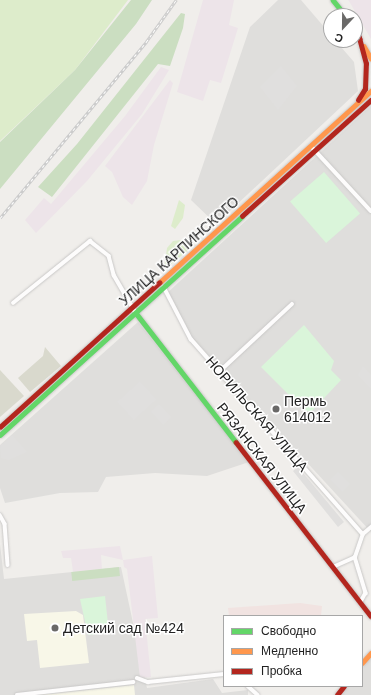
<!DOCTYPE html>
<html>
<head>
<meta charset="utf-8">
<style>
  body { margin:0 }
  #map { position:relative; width:371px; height:695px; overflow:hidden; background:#f0eeeb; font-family:Arial,sans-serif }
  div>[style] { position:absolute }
  .residential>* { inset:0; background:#dfdedc }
  .commercial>* { inset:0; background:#f1e3e1 }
  .industrial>* { inset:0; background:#ede4e9 }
  .education>* { inset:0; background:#f8f7e8 }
  .construction>* { inset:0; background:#d9d9cd }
  .grass>* { inset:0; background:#ddeccb }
  .forest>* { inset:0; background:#cbdec1; transform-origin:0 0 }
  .park>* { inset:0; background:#daf5da; transform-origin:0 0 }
  .parking>* { inset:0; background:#e0dfde; transform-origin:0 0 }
  .roads { filter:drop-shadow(0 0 1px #c9c8c7) drop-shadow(0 0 1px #c9c8c7) }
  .street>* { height:3.5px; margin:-1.75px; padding:0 1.75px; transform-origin:1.75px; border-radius:1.75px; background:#fdfcfc }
  .fast>* { height:4.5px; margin:-2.25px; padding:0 2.25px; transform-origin:2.25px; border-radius:2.25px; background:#63d668 }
  .slow>* { height:4.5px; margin:-2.25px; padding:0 2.25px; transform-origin:2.25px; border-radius:2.25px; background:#ff974d }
  .jam>* { height:4.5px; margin:-2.25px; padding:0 2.25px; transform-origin:2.25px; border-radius:2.25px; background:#b3261e }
  .rail>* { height:2.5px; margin-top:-1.25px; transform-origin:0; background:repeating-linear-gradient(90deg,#fff 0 3px,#ccc 0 6px); box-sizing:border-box; border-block:1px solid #ccc }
  .dots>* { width:11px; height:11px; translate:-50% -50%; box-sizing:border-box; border:2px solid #fff; border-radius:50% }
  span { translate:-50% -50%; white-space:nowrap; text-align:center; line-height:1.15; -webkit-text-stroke:3px #fff; paint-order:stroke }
  .street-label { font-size:14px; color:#222 }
  .poi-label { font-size:14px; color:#222 }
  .left { translate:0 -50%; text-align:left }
  .legend { position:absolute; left:223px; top:615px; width:140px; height:72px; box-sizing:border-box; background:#fff; border:1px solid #a7a7a7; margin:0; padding:5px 7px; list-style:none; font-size:12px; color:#222 }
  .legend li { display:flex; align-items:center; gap:8px; height:20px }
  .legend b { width:20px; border:1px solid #a7a7a7 }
  .north { position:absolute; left:323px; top:8px; width:40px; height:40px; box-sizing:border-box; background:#fff; border:1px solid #a7a7a7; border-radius:50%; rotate:202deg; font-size:11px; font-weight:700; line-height:16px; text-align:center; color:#222 }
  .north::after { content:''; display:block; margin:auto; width:14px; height:18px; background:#6a6968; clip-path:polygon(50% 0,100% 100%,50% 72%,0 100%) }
</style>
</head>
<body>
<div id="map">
  <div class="residential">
    <div style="clip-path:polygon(278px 0,301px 0,331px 35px,331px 40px,335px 40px,354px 62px,358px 91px,216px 224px,191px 200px,250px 27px)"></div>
    <div style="clip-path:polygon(371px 106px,371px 532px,184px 329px,167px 293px)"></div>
    <div style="clip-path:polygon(138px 322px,249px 462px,207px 476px,155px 473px,106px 477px,98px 492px,60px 493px,5px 503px,0 488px,0 445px)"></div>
    <div style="clip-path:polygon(0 544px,4px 579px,121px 567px,147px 688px,213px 679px,222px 693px,248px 690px,248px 695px,0 695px)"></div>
    <div style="clip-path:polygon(371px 658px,371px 695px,341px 695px,348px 686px,362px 686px,362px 668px)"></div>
  </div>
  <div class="commercial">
    <div style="clip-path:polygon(300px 603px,322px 606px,321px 616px,229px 616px,228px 608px)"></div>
  </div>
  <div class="industrial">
    <div style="clip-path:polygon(203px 0,234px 0,229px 25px,238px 28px,221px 83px,210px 80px,203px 101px,177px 92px)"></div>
    <div style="clip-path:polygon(348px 0,371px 0,371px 39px,349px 1px)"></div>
    <div style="clip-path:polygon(161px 67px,169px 70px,142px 114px,87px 181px,36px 233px,25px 220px,44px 198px,51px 204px,125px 116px)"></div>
    <div style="clip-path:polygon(170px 80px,173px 83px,154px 145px,147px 181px,132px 205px,123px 197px,112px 172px,105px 166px)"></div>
    <div style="clip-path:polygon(120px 546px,123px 560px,152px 556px,158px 618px,145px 619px,151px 677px,140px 678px,127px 569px,124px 567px,123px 560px,101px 555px,102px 569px,73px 572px,71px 558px,63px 558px,61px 551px)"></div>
  </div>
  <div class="education">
    <div style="clip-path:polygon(76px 611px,83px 615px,89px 663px,40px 668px,37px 640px,27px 641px,24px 614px)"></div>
    <div style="clip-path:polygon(134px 685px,135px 695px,39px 695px)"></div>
  </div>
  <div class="construction">
    <div style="clip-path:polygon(45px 347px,61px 366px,30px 392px,18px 378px,43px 356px)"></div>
    <div style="clip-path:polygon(0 370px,24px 396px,0 417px)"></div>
  </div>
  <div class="grass">
    <div style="clip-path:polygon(0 0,128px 0,75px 70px,0 141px)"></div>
    <div style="clip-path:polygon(179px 200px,185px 205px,183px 218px,175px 229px,171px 226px)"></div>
    <div style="clip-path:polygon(189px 239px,192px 247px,164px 270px,167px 248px,173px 241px)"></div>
  </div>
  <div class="forest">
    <div style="clip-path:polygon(131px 0,152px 0,136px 24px,0 189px,0 142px,75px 70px)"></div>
    <div style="clip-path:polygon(181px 13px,185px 14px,183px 28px,170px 66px,158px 64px,52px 197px,38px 187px,77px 144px)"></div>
    <div style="left:119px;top:567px;width:9px;height:48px;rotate:84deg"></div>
  </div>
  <div class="park">
    <div style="left:324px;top:172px;width:55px;height:45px;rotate:49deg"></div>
    <div style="clip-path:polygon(304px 325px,334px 361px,331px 370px,341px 380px,311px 412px,304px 410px,261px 367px)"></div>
    <div style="clip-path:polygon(105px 596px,109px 633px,88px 635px,80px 599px)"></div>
  </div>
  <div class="parking">
    <div style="clip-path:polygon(281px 66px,297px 86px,278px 110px,260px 87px)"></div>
    <div style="clip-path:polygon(363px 366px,371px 375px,371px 389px,358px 375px)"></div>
    <div style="left:140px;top:381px;width:25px;height:31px;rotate:48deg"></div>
    <div style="left:159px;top:404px;width:18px;height:11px;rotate:47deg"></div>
    <div style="clip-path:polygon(12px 435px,27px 452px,9px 460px,1px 458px,0 446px)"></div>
    <div style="clip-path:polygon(298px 467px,344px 522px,338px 527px,293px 471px)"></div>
    <div style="left:338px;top:472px;width:17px;height:11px;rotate:45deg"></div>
  </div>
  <div class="roads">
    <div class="street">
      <div style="left:311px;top:146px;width:88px;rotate:47.3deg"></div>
      <div style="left:164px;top:287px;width:59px;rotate:62.6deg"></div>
      <div style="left:191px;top:339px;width:260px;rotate:48.6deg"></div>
      <div style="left:13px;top:303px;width:99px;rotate:-38.8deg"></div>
      <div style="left:90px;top:241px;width:24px;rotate:38deg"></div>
      <div style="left:109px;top:256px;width:20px;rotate:75deg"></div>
      <div style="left:114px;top:275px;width:44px;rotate:59.9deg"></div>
      <div style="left:220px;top:371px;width:98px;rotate:-42.9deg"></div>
      <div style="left:0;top:515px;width:10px;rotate:61deg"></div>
      <div style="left:5px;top:524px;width:41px;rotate:85.8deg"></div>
      <div style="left:355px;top:557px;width:38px;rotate:73deg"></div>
      <div style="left:366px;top:593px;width:10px;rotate:119deg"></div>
      <div style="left:333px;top:567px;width:24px;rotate:-24deg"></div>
      <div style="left:355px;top:557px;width:24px;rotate:-71deg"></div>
      <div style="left:363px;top:534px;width:11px;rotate:-41deg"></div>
      <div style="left:137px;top:678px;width:12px;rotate:20deg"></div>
      <div style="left:148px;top:682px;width:76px;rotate:-6deg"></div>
      <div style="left:248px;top:686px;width:13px;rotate:42deg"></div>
      <div style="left:17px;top:695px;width:117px;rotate:-6.4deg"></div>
    </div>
    <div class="fast">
      <div style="left:333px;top:0;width:21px;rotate:51deg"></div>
      <div style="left:136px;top:313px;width:163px;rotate:52.2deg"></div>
      <div style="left:0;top:435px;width:326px;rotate:-42.1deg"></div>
    </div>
    <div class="slow">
      <div style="left:364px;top:46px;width:14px;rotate:60deg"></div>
      <div style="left:159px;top:283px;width:286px;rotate:-42.2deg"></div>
      <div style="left:362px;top:663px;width:13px;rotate:-48deg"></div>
    </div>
    <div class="jam">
      <div style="left:355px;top:31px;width:9px;rotate:58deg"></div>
      <div style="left:358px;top:100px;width:13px;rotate:-58deg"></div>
      <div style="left:365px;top:89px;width:25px;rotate:-88deg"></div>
      <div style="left:366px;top:64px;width:28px;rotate:-105deg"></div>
      <div style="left:242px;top:216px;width:173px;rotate:-42deg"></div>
      <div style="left:0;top:427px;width:215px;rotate:-42.2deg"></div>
      <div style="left:236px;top:442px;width:220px;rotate:52.2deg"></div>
      <div style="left:337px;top:695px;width:11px;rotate:-52deg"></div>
    </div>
  </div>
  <div class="rail">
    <div style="left:0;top:218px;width:229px;rotate:-50.3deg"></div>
    <div style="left:146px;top:42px;width:52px;rotate:-54.5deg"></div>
  </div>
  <div class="dots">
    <div style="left:276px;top:409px;background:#6a6968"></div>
    <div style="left:55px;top:628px;background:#6a6968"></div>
  </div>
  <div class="street-label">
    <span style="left:179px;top:251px;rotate:-42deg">УЛИЦА КАРПИНСКОГО</span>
    <span style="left:257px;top:414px;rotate:49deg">НОРИЛЬСКАЯ УЛИЦА</span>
    <span style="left:262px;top:458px;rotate:52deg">РЯЗАНСКАЯ УЛИЦА</span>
  </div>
  <div class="poi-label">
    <span class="left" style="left:284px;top:409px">Пермь<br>614012</span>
    <span class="left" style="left:63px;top:628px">Детский сад №424</span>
  </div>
  <ul class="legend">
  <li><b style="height:5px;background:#63d668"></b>Свободно</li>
  <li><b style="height:5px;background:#ff974d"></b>Медленно</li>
  <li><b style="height:5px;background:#b3261e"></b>Пробка</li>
  </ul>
  <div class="north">С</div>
</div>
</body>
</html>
